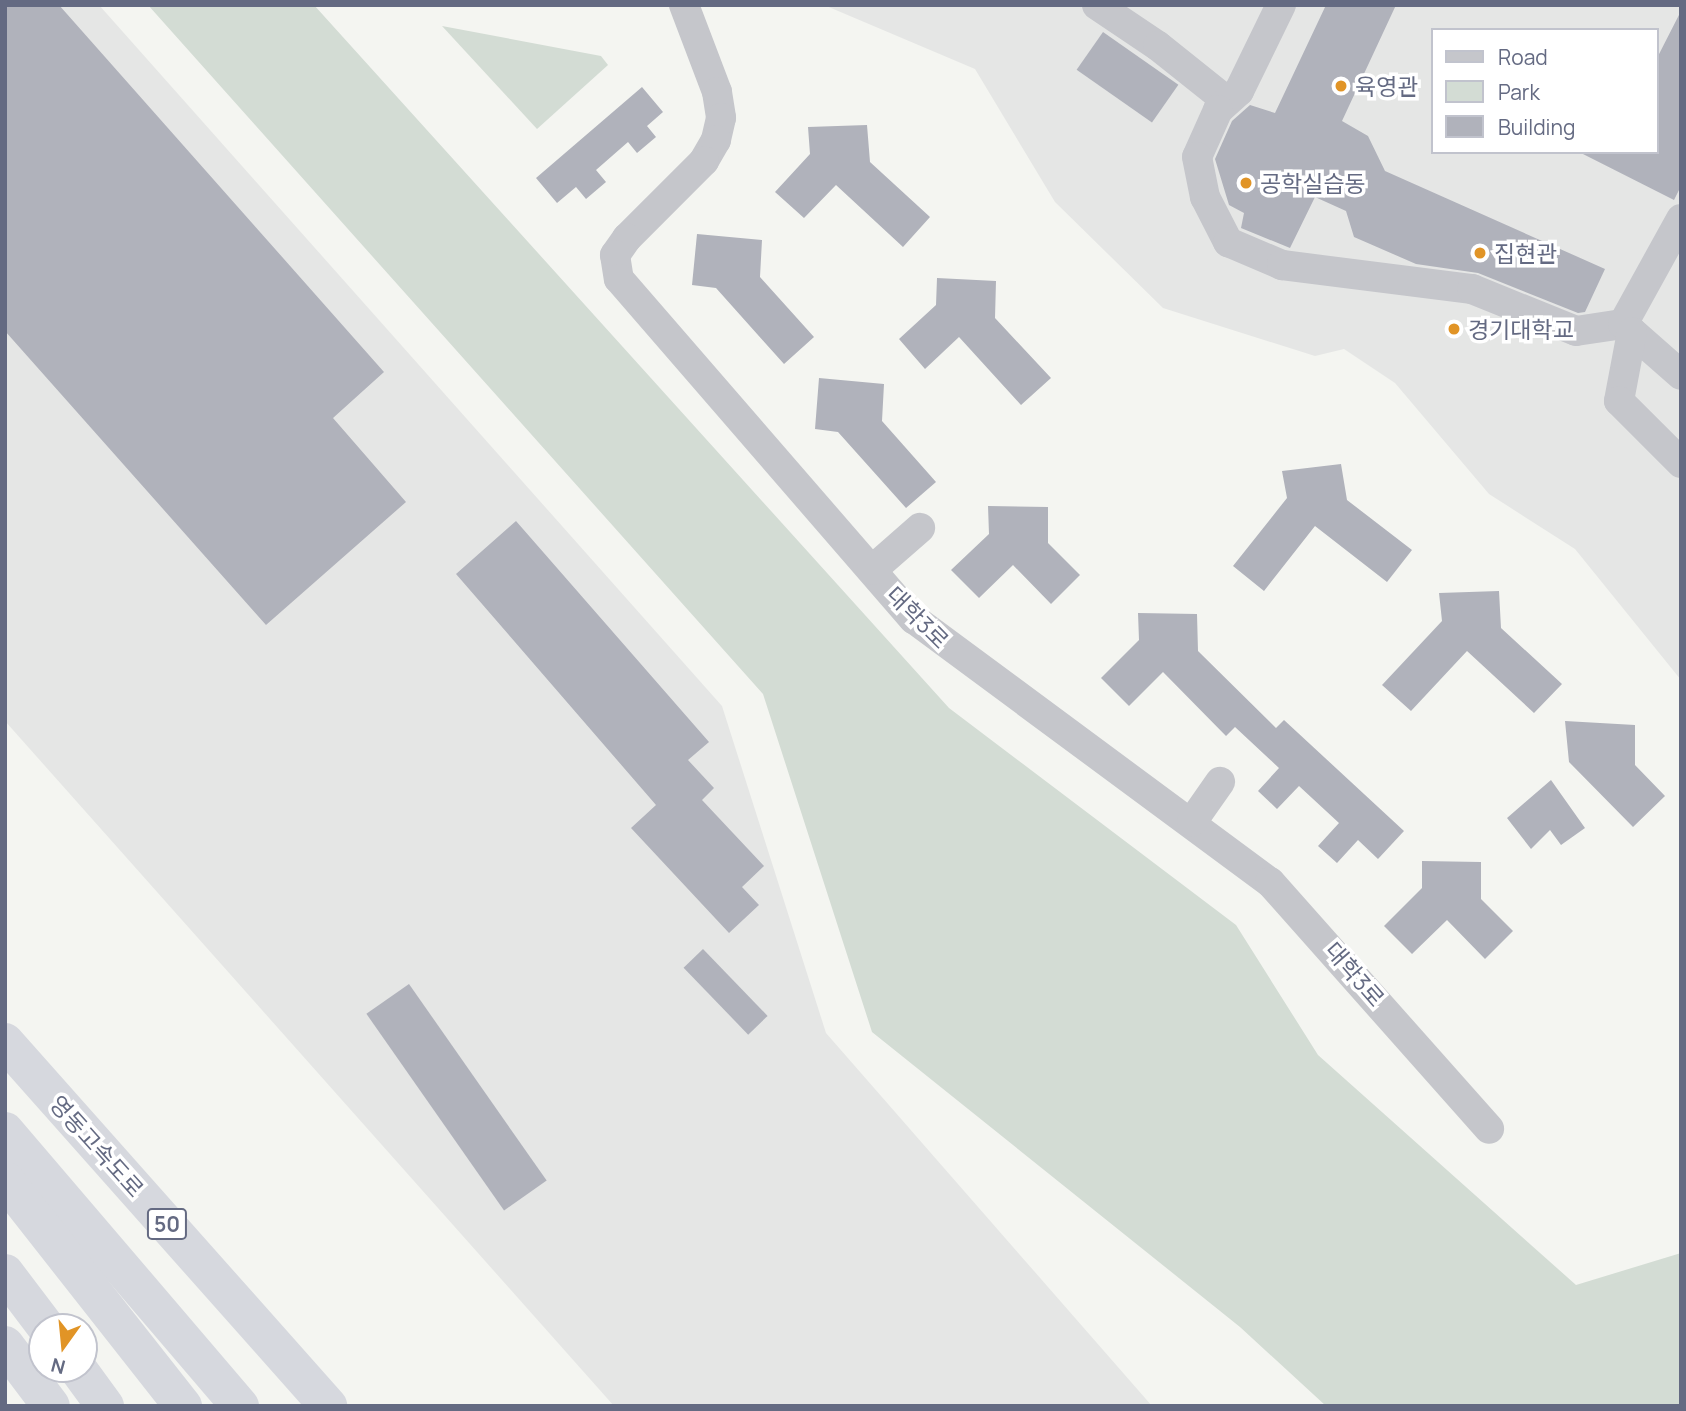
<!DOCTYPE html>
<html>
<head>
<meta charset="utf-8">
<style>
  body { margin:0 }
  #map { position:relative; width:1686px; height:1411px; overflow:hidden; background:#f4f5f1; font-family:Manrope,"Noto Sans KR",sans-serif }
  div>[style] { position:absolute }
  .built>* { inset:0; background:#e5e6e5 }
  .green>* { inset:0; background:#d3dcd4 }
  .building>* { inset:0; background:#b0b2bb; transform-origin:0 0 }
  .minor>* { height:30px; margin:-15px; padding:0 15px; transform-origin:15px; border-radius:15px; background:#c5c6cb }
  .highway>* { height:38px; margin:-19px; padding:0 19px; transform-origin:19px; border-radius:19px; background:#d6d8de }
  .dots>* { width:19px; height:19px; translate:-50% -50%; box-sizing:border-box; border:4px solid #fff; border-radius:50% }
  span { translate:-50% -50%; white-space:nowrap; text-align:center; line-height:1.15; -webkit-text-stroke:7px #fff; paint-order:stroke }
  .shield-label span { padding:2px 5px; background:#fff; border:2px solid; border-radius:5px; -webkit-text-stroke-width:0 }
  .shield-label { font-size:21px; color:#646a82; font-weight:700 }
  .poi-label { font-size:23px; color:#646a82 }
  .left { translate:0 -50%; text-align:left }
  .street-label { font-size:23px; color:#646a82 }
  .frame { position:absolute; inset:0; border:7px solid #646a82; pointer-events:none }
  .legend { position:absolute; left:1431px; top:28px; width:228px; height:126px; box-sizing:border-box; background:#fff; border:2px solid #c1c3cd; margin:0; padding:9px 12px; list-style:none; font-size:21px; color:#646a82 }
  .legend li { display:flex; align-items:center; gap:14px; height:35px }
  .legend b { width:35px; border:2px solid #c1c3cd }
  .north { position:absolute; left:28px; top:1313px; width:70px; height:70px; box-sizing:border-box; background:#fff; border:2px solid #c1c3cd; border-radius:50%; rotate:195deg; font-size:19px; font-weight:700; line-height:28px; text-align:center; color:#646a82 }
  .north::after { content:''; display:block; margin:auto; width:24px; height:32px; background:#e19426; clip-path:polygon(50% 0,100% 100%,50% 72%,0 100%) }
</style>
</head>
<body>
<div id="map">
  <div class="built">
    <div style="clip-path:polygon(5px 5px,99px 5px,722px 706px,826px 1033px,1152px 1406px,614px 1406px,5px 721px)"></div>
    <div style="clip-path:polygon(evenodd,824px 5px,1681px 5px,1681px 680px,1575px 549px,1489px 494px,1395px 383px,1344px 349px,1315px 356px,1163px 308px,1055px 202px,975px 69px,824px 5px,1432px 30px,1656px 30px,1656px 152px,1432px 152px,1432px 30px)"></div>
  </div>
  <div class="green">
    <div style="clip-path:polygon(148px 5px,314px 5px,949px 708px,1236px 925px,1318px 1055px,1576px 1285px,1681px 1253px,1681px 1406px,1326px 1406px,1240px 1327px,872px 1032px,763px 694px)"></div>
    <div style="clip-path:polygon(442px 26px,601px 56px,608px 65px,537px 129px)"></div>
  </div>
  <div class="building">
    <div style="clip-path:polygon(5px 5px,59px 5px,384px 372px,333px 418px,406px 502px,266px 625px,5px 331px)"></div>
    <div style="clip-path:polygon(1326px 5px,1396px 5px,1342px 121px,1368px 136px,1385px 171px,1605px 269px,1585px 312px,1578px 313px,1478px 273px,1416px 264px,1354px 237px,1346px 211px,1315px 197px,1290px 248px,1241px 228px,1244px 213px,1229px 205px,1215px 159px,1232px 121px,1250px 105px,1275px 113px)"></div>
    <div style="clip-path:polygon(1681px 11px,1681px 186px,1674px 200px,1579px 152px,1656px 152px,1656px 60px)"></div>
    <div style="left:1103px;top:32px;width:92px;height:46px;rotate:35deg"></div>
    <div style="clip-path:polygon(642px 87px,663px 112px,647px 126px,656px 137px,637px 153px,628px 142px,596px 170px,606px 182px,586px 199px,576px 187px,557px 203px,536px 178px)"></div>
    <div style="clip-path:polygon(867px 125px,870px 162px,930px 217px,903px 247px,836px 185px,804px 218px,775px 192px,810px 154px,808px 127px)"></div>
    <div style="clip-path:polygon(697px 234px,762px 240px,760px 277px,814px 337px,784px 364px,716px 288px,692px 285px)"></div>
    <div style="clip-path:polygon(937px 278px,996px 281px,995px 318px,1051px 378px,1021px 405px,959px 337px,925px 369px,899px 339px,936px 305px)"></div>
    <div style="clip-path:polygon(819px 378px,884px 384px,882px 421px,936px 482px,906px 508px,838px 432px,815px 429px)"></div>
    <div style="clip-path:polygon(1341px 464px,1347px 500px,1412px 550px,1387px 582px,1315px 526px,1264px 591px,1233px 566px,1287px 498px,1282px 471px)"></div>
    <div style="clip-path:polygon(988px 506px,1048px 507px,1048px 543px,1080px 575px,1051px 604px,1013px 565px,979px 598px,951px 570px,989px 534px)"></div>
    <div style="clip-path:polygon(516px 521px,709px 742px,688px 760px,714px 788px,702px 800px,764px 866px,742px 887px,759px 905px,729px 933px,631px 828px,656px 805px,456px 574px)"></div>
    <div style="clip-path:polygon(1499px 591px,1501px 628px,1562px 684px,1534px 713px,1467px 651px,1411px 711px,1382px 685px,1442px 621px,1439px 593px)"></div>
    <div style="clip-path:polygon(1138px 613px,1197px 614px,1198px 651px,1276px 728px,1284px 720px,1404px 831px,1378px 859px,1358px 840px,1337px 863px,1318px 846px,1339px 823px,1299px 786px,1277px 809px,1258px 791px,1279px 768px,1235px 727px,1226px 736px,1163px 672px,1129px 706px,1101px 678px,1139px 640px)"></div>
    <div style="clip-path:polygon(1565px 721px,1635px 725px,1635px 765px,1665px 796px,1633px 827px,1569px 762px)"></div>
    <div style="clip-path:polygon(1551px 780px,1585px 828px,1561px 845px,1550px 830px,1531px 849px,1507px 818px)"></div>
    <div style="clip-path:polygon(1422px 861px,1481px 862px,1481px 899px,1513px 931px,1485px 959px,1447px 920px,1412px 954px,1384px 926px,1422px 888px)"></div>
    <div style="left:703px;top:949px;width:93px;height:27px;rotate:46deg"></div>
    <div style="left:409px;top:984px;width:240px;height:52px;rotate:55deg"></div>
  </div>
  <div class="minor">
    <div style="left:684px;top:5px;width:93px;rotate:69.2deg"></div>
    <div style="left:717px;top:92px;width:26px;rotate:81deg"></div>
    <div style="left:721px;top:118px;width:23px;rotate:103deg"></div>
    <div style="left:716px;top:140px;width:24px;rotate:120deg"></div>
    <div style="left:704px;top:161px;width:109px;rotate:135deg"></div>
    <div style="left:627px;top:238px;width:21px;rotate:125deg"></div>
    <div style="left:615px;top:255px;width:24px;rotate:81deg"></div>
    <div style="left:619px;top:279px;width:450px;rotate:49.1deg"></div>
    <div style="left:914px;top:619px;width:443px;rotate:36.5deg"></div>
    <div style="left:1270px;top:882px;width:330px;rotate:48.4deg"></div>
    <div style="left:1097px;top:5px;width:73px;rotate:33.9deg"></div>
    <div style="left:1158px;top:46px;width:88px;rotate:38.6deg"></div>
    <div style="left:1281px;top:5px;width:96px;rotate:116deg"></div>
    <div style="left:1239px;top:91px;width:28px;rotate:138deg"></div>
    <div style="left:1218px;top:110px;width:51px;rotate:114.1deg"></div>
    <div style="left:1197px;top:157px;width:41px;rotate:78.7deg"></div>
    <div style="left:1205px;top:197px;width:51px;rotate:62.9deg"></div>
    <div style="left:1228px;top:242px;width:59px;rotate:23.1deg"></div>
    <div style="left:1282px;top:265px;width:192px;rotate:7.2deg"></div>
    <div style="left:1472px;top:289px;width:112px;rotate:22deg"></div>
    <div style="left:1576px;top:331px;width:48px;rotate:-8.5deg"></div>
    <div style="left:1623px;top:324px;width:77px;rotate:41.3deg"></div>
    <div style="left:1623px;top:324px;width:120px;rotate:-61.1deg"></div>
    <div style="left:1632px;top:332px;width:70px;rotate:100.7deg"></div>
    <div style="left:1619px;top:401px;width:88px;rotate:45deg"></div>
    <div style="left:872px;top:570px;width:64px;rotate:-41.2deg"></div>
    <div style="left:1192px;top:822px;width:49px;rotate:-55deg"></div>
  </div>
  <div class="highway">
    <div style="left:5px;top:1042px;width:487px;rotate:48.4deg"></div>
    <div style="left:5px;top:1131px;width:362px;rotate:49.5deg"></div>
    <div style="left:5px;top:1180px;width:288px;rotate:51.8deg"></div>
    <div style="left:5px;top:1273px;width:68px;rotate:52.8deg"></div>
    <div style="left:5px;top:1345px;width:76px;rotate:53deg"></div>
    <div style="left:78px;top:1369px;width:46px;rotate:53.9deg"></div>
  </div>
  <div class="dots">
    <div style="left:1341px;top:86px;background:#e19426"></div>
    <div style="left:1246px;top:183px;background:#e19426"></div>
    <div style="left:1480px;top:253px;background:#e19426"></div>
    <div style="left:1454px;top:329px;background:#e19426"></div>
  </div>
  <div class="shield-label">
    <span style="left:167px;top:1224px">50</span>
  </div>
  <div class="poi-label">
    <span class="left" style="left:1355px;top:86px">육영관</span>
    <span class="left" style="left:1260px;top:183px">공학실습동</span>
    <span class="left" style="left:1494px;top:253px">집현관</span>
    <span class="left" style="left:1468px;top:329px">경기대학교</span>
  </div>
  <div class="street-label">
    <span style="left:918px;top:617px;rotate:45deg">대학3로</span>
    <span style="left:1355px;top:974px;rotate:49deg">대학3로</span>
    <span style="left:97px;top:1146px;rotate:48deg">영동고속도로</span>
  </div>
  <div class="frame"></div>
  <ul class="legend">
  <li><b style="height:9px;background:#c5c6cb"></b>Road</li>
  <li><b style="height:19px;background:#d3dcd4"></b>Park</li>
  <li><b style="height:19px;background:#b0b2bb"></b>Building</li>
  </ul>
  <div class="north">N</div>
</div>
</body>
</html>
